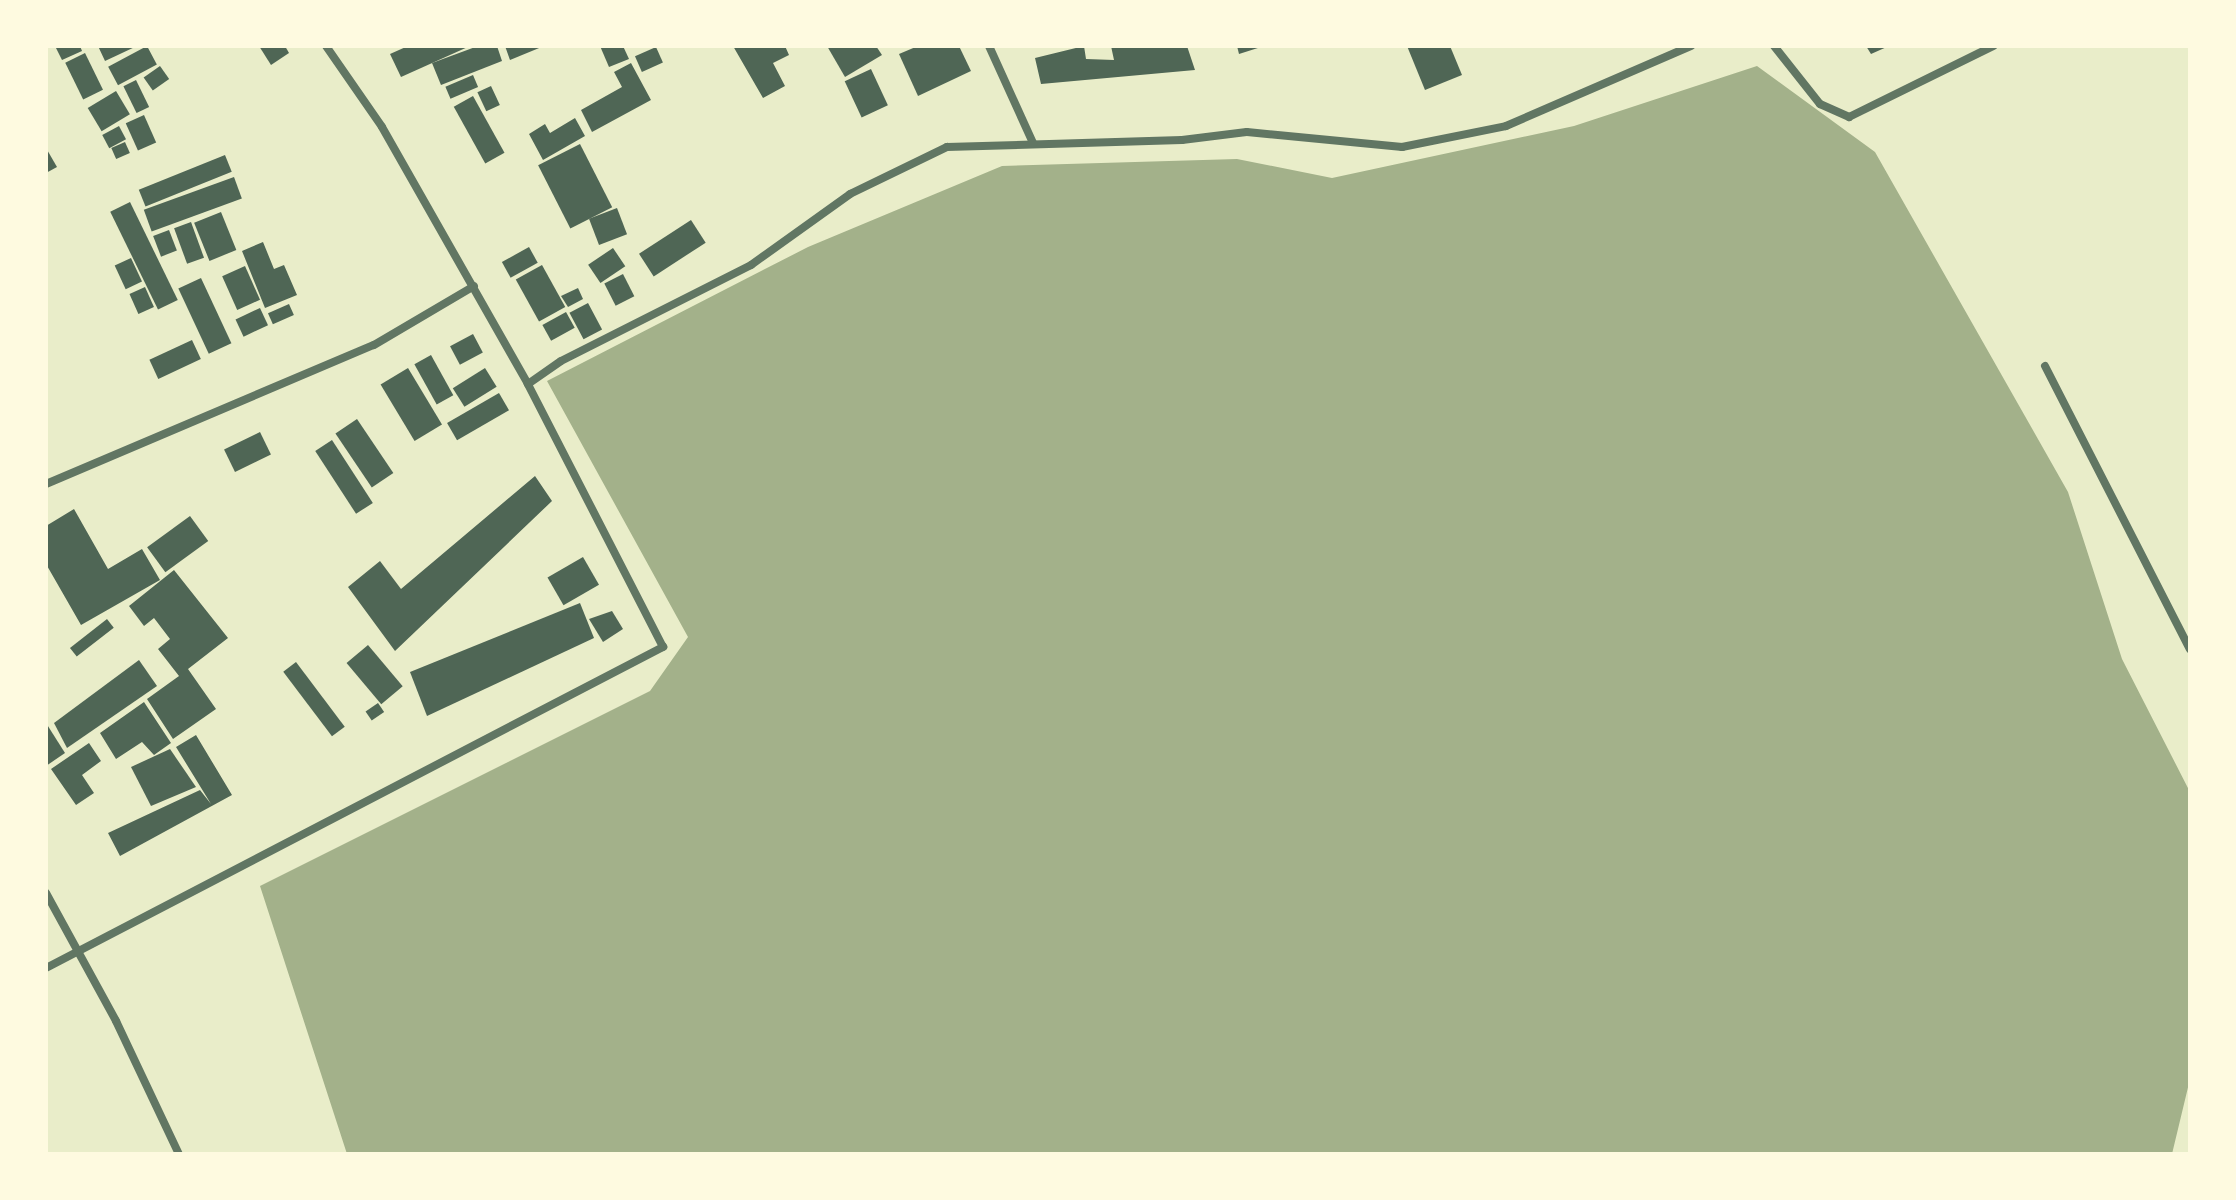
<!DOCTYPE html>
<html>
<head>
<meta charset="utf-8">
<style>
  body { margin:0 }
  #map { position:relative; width:2236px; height:1200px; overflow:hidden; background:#e9edc9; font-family:Barlow,sans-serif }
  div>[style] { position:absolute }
  .water>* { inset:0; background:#a3b18a }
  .building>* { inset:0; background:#4f6655; transform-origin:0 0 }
  .minor>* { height:8px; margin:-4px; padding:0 4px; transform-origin:4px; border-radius:4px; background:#617663 }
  span { translate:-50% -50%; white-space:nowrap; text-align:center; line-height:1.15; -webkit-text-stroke:8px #fefae0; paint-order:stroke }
  .frame { position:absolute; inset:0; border:48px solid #fefae0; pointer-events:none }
</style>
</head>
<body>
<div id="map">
  <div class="water">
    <div style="clip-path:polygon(1757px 66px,1875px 152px,2068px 492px,2122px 659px,2190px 792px,2190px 1079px,2172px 1154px,347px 1154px,260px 886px,650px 691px,688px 637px,547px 381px,808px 247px,1002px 166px,1237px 159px,1332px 178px,1574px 126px)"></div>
  </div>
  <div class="building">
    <div style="clip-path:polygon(55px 46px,80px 46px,82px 51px,62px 60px)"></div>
    <div style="clip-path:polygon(98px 46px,137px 46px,105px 61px)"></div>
    <div style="left:147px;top:46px;width:21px;height:44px;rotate:62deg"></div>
    <div style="clip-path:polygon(259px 46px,285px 46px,289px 53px,271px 65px)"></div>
    <div style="clip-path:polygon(408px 46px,470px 46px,401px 77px,390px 54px)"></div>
    <div style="clip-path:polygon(478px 46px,497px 46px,502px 61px,441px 85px,432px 63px)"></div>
    <div style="clip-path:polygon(505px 46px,544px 46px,510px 60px)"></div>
    <div style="clip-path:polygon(600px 46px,623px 46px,629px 59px,609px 67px)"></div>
    <div style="clip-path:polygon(733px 46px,785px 46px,789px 55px,773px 63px,785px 86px,763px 98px)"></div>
    <div style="clip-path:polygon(827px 46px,876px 46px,882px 55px,845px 77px)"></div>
    <div style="clip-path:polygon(918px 46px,959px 46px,971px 71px,918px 96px,899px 54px)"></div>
    <div style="clip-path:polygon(1084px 46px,1086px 59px,1114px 60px,1111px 46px,1187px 46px,1195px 70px,1041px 84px,1035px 58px)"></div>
    <div style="clip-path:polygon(1237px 46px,1261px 46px,1261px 47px,1239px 54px)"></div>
    <div style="clip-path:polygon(1407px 46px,1450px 46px,1462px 75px,1425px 90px)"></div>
    <div style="clip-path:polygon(1866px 46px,1889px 46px,1871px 54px)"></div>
    <div style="left:656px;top:47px;width:17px;height:23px;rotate:66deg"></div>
    <div style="left:85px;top:53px;width:41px;height:22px;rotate:64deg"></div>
    <div style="clip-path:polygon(631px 63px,651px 100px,592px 132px,581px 110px,622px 87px,614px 72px)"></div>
    <div style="left:160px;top:66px;width:16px;height:20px;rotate:55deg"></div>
    <div style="left:871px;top:69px;width:40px;height:29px;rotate:65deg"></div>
    <div style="left:473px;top:75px;width:13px;height:30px;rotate:67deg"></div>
    <div style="left:136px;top:80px;width:30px;height:14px;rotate:64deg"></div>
    <div style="left:491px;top:86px;width:21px;height:15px;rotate:65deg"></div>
    <div style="left:116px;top:91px;width:27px;height:33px;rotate:59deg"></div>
    <div style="left:473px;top:96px;width:65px;height:22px;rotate:61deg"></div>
    <div style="left:144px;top:115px;width:30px;height:20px;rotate:66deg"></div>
    <div style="clip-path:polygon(575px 118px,585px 136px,543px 160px,529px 134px,545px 124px,550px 133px)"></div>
    <div style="left:119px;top:126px;width:15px;height:19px;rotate:62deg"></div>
    <div style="left:125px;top:142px;width:12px;height:15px;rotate:66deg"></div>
    <div style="left:580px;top:144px;width:71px;height:47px;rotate:63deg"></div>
    <div style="clip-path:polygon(46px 148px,57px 167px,46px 173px)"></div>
    <div style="left:225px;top:155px;width:18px;height:93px;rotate:68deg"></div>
    <div style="left:234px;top:177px;width:23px;height:96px;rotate:70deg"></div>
    <div style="left:130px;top:202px;width:109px;height:22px;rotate:64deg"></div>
    <div style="left:617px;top:208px;width:28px;height:30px;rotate:69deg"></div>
    <div style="left:221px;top:212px;width:41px;height:29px;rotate:68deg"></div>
    <div style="left:691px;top:220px;width:27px;height:62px;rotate:57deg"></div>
    <div style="left:191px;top:222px;width:38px;height:18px;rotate:70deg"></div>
    <div style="left:169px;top:230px;width:22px;height:17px;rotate:69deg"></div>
    <div style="clip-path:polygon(263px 242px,274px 269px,284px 265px,297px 295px,265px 308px,242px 251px)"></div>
    <div style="left:529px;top:247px;width:18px;height:31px;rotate:61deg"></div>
    <div style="left:613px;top:248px;width:22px;height:30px;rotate:56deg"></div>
    <div style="left:131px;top:258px;width:26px;height:18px;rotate:65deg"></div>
    <div style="left:542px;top:265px;width:48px;height:30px;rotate:61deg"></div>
    <div style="left:245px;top:266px;width:37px;height:25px;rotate:66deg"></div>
    <div style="left:623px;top:274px;width:25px;height:21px;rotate:63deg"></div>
    <div style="left:201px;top:278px;width:72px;height:25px;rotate:65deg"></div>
    <div style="left:145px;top:287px;width:22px;height:17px;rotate:66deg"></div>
    <div style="clip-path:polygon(578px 288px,583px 299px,568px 307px,561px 296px)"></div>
    <div style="left:588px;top:303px;width:30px;height:21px;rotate:62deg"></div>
    <div style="left:289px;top:304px;width:12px;height:23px;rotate:66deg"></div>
    <div style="left:260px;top:308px;width:19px;height:27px;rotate:65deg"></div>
    <div style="left:566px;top:312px;width:18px;height:27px;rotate:61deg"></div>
    <div style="left:473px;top:334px;width:21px;height:26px;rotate:62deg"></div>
    <div style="left:192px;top:340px;width:21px;height:47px;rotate:65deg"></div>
    <div style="left:431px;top:355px;width:46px;height:19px;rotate:61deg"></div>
    <div style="left:408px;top:368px;width:66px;height:32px;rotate:59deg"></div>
    <div style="left:485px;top:368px;width:22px;height:38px;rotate:58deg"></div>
    <div style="left:499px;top:393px;width:20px;height:60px;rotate:60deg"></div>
    <div style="left:357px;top:419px;width:65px;height:26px;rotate:56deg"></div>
    <div style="left:260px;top:432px;width:25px;height:40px;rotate:64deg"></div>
    <div style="left:332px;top:440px;width:75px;height:20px;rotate:57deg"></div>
    <div style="clip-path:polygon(535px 476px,552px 501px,395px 651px,348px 587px,380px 561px,401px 589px)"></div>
    <div style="clip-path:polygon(74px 509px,108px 569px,142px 549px,160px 580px,81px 625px,46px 564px,46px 526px)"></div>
    <div style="left:190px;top:516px;width:31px;height:53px;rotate:54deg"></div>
    <div style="left:583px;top:557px;width:32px;height:41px;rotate:60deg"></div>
    <div style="clip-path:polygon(174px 570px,228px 638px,188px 669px,216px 709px,173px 739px,147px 699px,179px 676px,158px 649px,170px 639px,154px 618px,144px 626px,129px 606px)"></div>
    <div style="clip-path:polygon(580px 603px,594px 638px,427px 716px,410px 672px)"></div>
    <div style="clip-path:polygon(612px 611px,623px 629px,603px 642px,589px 619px)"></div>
    <div style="left:107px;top:619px;width:11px;height:47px;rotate:52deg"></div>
    <div style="left:368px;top:645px;width:54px;height:28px;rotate:50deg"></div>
    <div style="clip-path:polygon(139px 660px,157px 686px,67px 748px,54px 723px)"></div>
    <div style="left:296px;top:662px;width:81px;height:16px;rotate:53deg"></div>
    <div style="clip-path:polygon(144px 702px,171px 743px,154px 755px,142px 742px,116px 759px,100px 733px)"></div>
    <div style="left:378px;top:703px;width:11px;height:15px;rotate:56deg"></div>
    <div style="clip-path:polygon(46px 723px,65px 753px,46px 766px)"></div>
    <div style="clip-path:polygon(196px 735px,232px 795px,120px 856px,108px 833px,200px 790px,211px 804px,176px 747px)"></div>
    <div style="clip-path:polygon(89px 743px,101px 761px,82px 775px,94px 793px,76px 805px,51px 769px)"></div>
    <div style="clip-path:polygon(170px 749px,196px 787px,151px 806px,131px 767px)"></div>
  </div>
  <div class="minor">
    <div style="left:326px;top:46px;width:98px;rotate:55.3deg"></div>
    <div style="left:382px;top:127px;width:296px;rotate:60.4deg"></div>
    <div style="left:528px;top:384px;width:40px;rotate:-34.9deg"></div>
    <div style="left:561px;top:361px;width:213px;rotate:-26.8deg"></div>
    <div style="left:751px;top:265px;width:122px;rotate:-35.6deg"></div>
    <div style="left:850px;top:194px;width:108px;rotate:-25.9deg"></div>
    <div style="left:947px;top:147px;width:235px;rotate:-1.7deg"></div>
    <div style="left:1182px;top:140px;width:65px;rotate:-7deg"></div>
    <div style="left:1247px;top:132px;width:156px;rotate:5.5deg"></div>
    <div style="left:1402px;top:147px;width:106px;rotate:-11.4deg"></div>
    <div style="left:1506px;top:126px;width:202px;rotate:-23.4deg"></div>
    <div style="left:989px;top:46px;width:107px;rotate:65.6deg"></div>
    <div style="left:1774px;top:46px;width:74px;rotate:51.6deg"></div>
    <div style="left:1820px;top:104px;width:32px;rotate:24deg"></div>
    <div style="left:1849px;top:117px;width:161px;rotate:-26.2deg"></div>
    <div style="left:2045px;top:366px;width:318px;rotate:62.9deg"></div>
    <div style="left:46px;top:484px;width:356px;rotate:-23deg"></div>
    <div style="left:374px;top:345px;width:116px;rotate:-30.5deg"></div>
    <div style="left:46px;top:893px;width:146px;rotate:61.3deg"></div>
    <div style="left:116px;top:1021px;width:147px;rotate:64.7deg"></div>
    <div style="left:46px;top:968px;width:696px;rotate:-27.49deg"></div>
    <div style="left:663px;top:647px;width:296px;rotate:-117.2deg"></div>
  </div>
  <div class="frame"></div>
</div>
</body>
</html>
